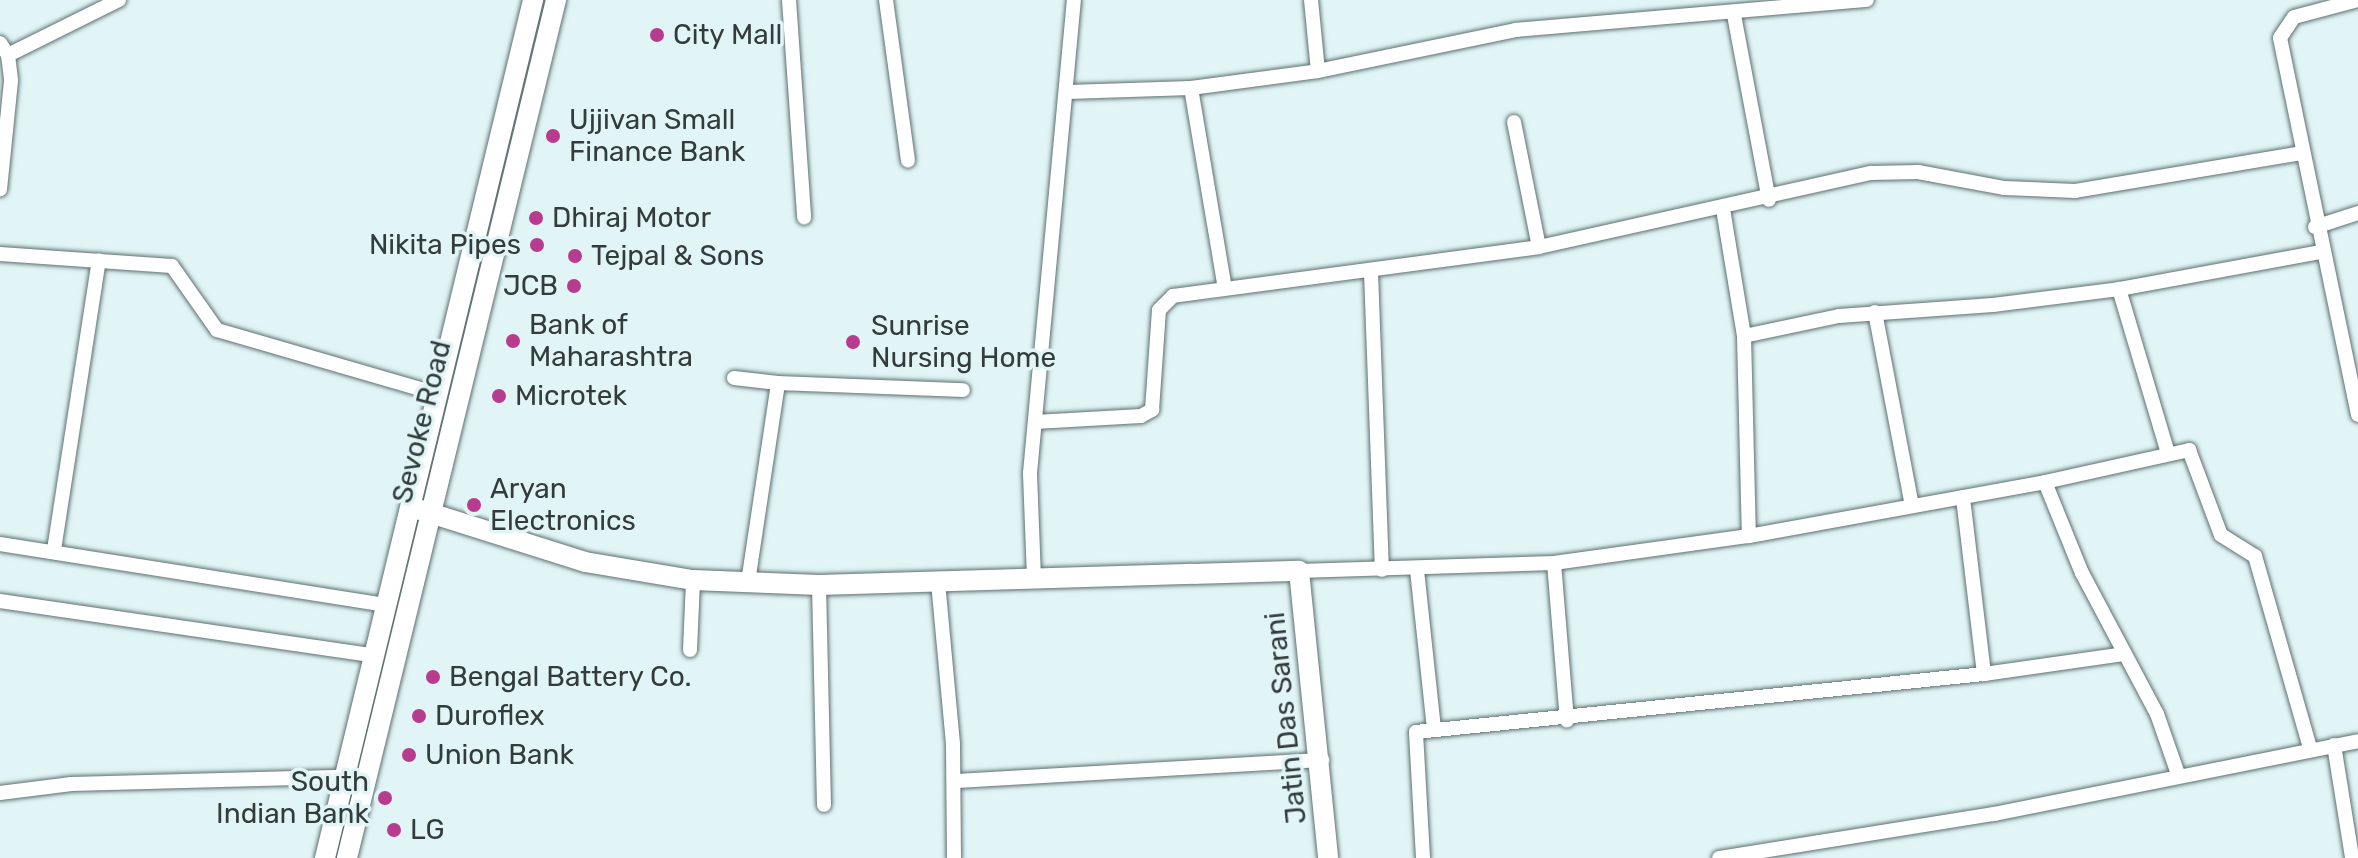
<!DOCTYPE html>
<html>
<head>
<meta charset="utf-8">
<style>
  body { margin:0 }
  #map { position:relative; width:2358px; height:858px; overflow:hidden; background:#e1f5f6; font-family:Rubik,sans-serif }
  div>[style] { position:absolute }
  .roads { filter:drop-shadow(0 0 2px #5e6f6f) drop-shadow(0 0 2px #5e6f6f) }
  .street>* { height:14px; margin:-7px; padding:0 7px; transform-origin:7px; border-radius:7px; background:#fff }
  .secondary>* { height:20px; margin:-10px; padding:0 10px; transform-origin:10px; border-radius:10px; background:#fff }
  .dots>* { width:22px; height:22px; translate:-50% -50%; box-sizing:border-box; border:4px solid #e1f5f6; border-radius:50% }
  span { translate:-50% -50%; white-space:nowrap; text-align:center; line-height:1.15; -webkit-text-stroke:7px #e1f5f6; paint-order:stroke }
  .poi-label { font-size:28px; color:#333b3b }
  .left { translate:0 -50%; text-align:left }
  .right { translate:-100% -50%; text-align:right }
  .street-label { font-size:28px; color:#333b3b }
</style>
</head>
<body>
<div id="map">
  <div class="roads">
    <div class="street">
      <div style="left:789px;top:0;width:218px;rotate:86deg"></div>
      <div style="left:886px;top:0;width:162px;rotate:82.2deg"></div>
      <div style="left:1311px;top:0;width:71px;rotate:84.4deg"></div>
      <div style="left:2358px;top:0;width:66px;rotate:165.1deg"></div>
      <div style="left:2294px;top:17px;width:25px;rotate:124deg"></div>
      <div style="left:2280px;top:38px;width:385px;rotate:78.3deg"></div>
      <div style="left:1734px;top:15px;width:188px;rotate:79.3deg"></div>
      <div style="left:0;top:43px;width:14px;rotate:56deg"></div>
      <div style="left:8px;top:55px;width:26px;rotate:83deg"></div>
      <div style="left:11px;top:81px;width:109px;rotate:95.8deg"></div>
      <div style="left:8px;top:55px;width:124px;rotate:-26.4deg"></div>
      <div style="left:1191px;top:88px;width:203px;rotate:80.4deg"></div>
      <div style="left:1068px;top:92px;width:123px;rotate:-1.9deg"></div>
      <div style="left:1191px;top:88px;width:128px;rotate:-7.6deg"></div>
      <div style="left:1318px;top:71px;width:202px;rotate:-11.7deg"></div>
      <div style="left:1516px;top:30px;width:352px;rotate:-4.9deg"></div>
      <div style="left:1514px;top:122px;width:127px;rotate:78.7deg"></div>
      <div style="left:1723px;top:209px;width:129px;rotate:80.6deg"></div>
      <div style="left:1744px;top:336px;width:200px;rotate:88.6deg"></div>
      <div style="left:2315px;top:227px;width:45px;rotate:-18deg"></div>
      <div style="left:0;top:254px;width:172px;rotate:4deg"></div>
      <div style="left:172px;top:266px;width:78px;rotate:54.9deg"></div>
      <div style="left:217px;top:330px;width:229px;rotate:16.2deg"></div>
      <div style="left:1371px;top:272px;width:298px;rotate:87.9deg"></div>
      <div style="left:2119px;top:289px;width:171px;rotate:73.4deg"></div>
      <div style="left:1875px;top:312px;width:197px;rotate:79.2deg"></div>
      <div style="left:1744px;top:336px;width:97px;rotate:-11.9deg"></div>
      <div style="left:1839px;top:316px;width:154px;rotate:-4.1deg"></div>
      <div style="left:1993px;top:305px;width:127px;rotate:-7.2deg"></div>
      <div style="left:2119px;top:289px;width:204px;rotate:-10.4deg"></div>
      <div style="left:734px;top:378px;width:44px;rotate:6.5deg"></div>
      <div style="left:1035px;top:422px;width:106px;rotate:-3.2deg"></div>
      <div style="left:1141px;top:416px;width:13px;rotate:-29deg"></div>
      <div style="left:1152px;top:410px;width:100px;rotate:-86deg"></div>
      <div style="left:1159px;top:310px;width:20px;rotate:-45deg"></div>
      <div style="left:1173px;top:296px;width:369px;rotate:-7.6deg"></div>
      <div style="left:1539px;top:247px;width:340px;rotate:-12.6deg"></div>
      <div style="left:1871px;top:173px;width:47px;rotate:-1.2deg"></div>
      <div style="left:1918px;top:172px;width:87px;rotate:10.5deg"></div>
      <div style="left:2004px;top:188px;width:71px;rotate:2.4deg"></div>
      <div style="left:2075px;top:191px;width:230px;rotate:-9.5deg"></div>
      <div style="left:2045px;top:482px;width:98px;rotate:67.9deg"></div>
      <div style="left:2082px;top:573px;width:160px;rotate:62deg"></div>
      <div style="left:2157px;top:714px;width:64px;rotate:70.7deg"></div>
      <div style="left:0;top:544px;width:388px;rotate:9deg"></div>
      <div style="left:54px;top:550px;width:293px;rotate:-81.2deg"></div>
      <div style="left:1554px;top:563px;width:158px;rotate:85.3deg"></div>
      <div style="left:1417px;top:570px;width:161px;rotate:83.9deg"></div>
      <div style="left:1299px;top:571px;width:255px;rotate:-1.8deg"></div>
      <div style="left:1554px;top:563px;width:197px;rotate:-7.9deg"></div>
      <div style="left:1749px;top:536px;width:301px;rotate:-10.3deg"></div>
      <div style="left:2045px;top:482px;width:148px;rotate:-12.5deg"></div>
      <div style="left:2189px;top:450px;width:91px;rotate:69.4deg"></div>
      <div style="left:2221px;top:535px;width:40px;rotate:32deg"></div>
      <div style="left:2255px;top:556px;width:200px;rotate:74deg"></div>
      <div style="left:1034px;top:578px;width:105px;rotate:-92.2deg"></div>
      <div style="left:1030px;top:473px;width:475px;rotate:-84.7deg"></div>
      <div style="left:748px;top:582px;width:201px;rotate:-81.4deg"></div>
      <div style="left:778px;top:383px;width:185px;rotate:2.2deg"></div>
      <div style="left:938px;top:582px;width:164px;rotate:84.7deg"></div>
      <div style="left:953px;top:745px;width:113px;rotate:89.5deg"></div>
      <div style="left:819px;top:585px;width:220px;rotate:88.7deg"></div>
      <div style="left:0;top:601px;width:376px;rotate:8.3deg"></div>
      <div style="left:690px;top:650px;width:70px;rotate:-87.5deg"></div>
      <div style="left:1984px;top:674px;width:141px;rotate:-8.1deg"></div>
      <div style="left:2334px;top:745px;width:114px;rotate:80.9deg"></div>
      <div style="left:955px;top:781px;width:368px;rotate:-3.3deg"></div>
      <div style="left:0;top:793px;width:72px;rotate:-7.2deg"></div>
      <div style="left:71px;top:784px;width:273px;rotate:-1.5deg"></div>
      <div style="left:1423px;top:858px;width:126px;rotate:-93.2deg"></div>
      <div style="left:1416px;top:732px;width:571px;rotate:-5.83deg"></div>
      <div style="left:1984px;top:674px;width:178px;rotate:-96.8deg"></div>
      <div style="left:1719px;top:858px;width:278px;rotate:-9.1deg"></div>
      <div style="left:1994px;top:814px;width:371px;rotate:-11.3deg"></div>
    </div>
    <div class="secondary">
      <div style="left:411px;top:507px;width:182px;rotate:17.5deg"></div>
      <div style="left:585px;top:562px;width:109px;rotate:9.5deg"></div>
      <div style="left:693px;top:580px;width:126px;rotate:2.3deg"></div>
      <div style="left:819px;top:585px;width:480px;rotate:-1.7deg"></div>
      <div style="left:1299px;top:571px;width:288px;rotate:84.2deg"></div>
      <div style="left:325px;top:858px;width:883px;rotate:-76.37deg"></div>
      <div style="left:347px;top:858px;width:883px;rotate:-76.31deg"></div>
    </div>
  </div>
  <div class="dots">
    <div style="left:657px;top:35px;background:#b73c8e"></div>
    <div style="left:553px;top:136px;background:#b73c8e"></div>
    <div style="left:536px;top:218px;background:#b73c8e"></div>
    <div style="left:537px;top:245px;background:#b73c8e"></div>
    <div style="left:575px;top:256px;background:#b73c8e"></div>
    <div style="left:574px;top:286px;background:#b73c8e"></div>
    <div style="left:513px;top:341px;background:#b73c8e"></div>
    <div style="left:853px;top:342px;background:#b73c8e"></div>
    <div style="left:499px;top:396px;background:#b73c8e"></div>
    <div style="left:474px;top:505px;background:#b73c8e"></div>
    <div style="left:433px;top:677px;background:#b73c8e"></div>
    <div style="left:419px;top:716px;background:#b73c8e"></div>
    <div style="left:409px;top:755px;background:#b73c8e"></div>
    <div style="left:385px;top:798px;background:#b73c8e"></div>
    <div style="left:394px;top:830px;background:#b73c8e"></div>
  </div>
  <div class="poi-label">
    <span class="left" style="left:673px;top:35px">City Mall</span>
    <span class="left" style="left:569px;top:136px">Ujjivan Small<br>Finance Bank</span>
    <span class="left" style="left:552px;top:218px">Dhiraj Motor</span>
    <span class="right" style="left:521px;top:245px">Nikita Pipes</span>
    <span class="left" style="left:591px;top:256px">Tejpal &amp; Sons</span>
    <span class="right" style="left:558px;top:286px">JCB</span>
    <span class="left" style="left:529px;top:341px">Bank of<br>Maharashtra</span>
    <span class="left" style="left:871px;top:342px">Sunrise<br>Nursing Home</span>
    <span class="left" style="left:515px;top:396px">Microtek</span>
    <span class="left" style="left:490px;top:505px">Aryan<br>Electronics</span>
    <span class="left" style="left:449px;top:677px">Bengal Battery Co.</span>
    <span class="left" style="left:435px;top:716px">Duroflex</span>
    <span class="left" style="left:425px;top:755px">Union Bank</span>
    <span class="right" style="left:369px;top:798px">South<br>Indian Bank</span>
    <span class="left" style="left:410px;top:830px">LG</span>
  </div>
  <div class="street-label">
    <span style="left:422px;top:422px;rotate:-76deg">Sevoke Road</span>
    <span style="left:1286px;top:718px;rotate:-96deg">Jatin Das Sarani</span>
  </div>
</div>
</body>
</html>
